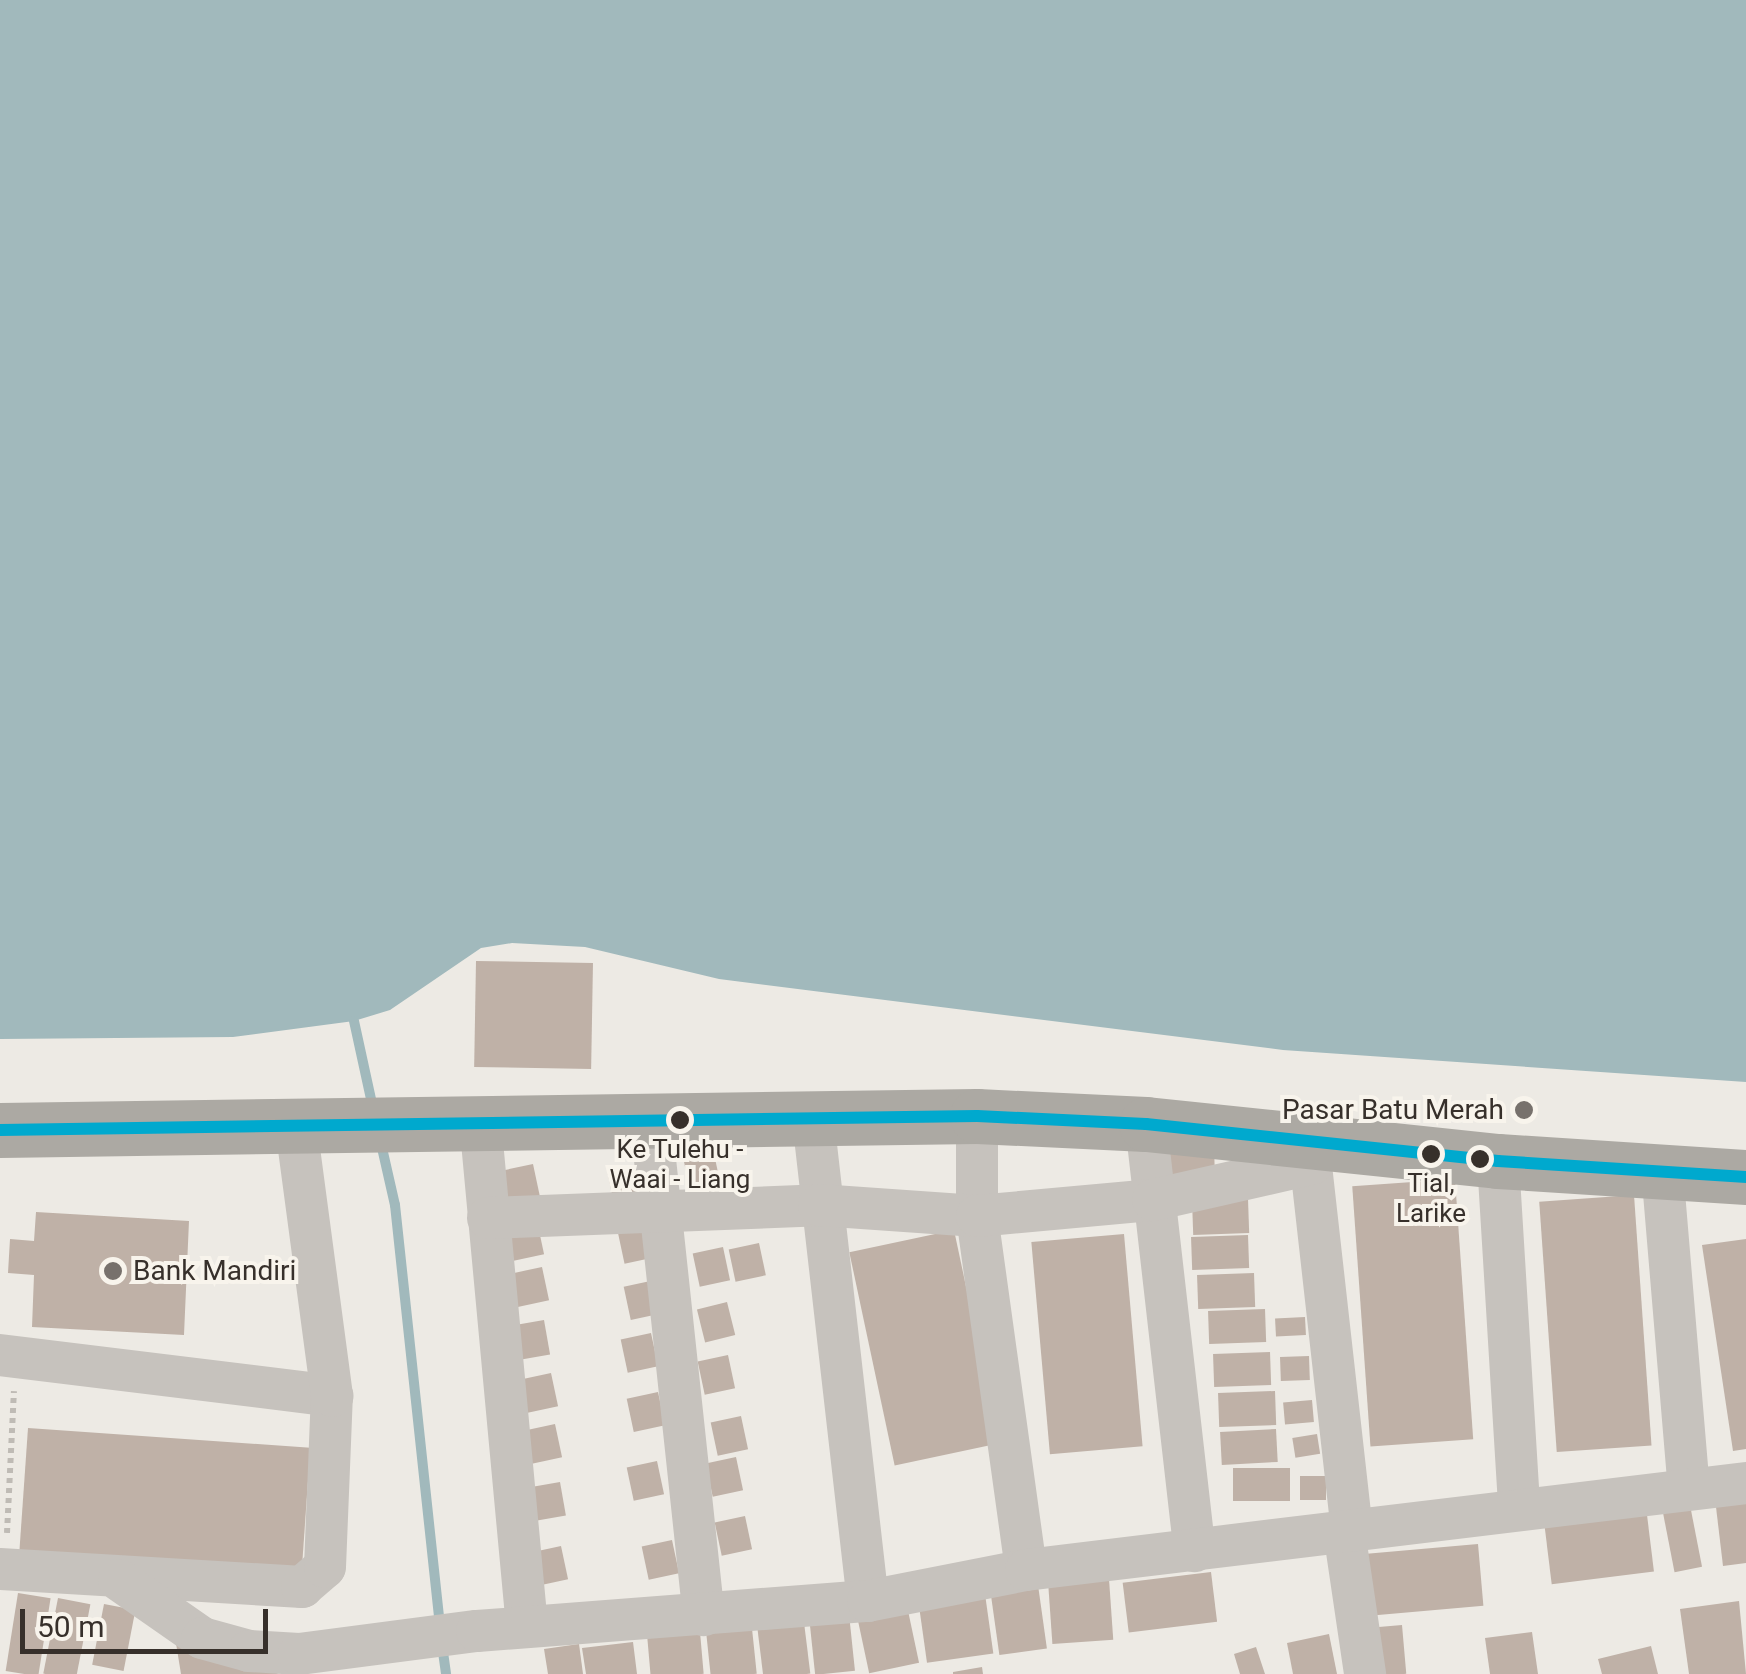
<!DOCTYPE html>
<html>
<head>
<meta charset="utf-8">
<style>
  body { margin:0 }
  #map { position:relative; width:1746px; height:1674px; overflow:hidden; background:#edeae4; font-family:Roboto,sans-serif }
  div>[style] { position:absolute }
  .water>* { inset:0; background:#a1b9bc }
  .stream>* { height:10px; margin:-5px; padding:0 5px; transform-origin:5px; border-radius:5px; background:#a1b9bc }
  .building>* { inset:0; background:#bfb1a7; transform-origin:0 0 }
  .path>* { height:6px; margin-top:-3px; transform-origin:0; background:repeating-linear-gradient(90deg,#bfbbb5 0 5px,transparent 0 10px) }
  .minor>* { height:42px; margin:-21px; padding:0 21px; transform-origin:21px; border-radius:21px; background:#c6c2bd }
  .highway>* { height:55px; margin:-27.5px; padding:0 27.5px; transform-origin:27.5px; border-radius:27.5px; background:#aca9a3 }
  .bus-1>* { height:12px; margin:-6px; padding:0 6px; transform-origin:6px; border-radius:6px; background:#00a9ce }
  .dots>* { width:28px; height:28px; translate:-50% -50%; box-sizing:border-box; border:5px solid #f8f4ec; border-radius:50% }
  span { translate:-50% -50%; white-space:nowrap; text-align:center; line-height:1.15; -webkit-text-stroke:8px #f8f4ec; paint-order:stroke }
  .bus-label { font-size:26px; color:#37302b }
  .poi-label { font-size:28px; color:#37302b }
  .right { translate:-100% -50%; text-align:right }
  .left { translate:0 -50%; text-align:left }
  .scale { position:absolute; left:20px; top:1609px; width:248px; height:45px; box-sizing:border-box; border:5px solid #37302b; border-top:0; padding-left:12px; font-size:30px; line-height:35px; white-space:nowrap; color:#37302b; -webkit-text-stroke:8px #f8f4ec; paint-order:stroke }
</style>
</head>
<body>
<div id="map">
  <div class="water">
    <div style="clip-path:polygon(0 0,1746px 0,1746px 1082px,1283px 1050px,719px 979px,585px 947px,512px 943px,481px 948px,390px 1010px,354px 1021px,233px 1037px,0 1039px)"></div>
  </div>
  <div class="stream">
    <div style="left:354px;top:1021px;width:89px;rotate:77.7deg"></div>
    <div style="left:380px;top:1139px;width:68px;rotate:77.2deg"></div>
    <div style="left:395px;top:1205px;width:425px;rotate:83.9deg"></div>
    <div style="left:442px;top:1645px;width:29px;rotate:82deg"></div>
  </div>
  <div class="building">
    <div style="left:476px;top:961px;width:117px;height:106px;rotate:1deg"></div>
    <div style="left:1214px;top:1148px;width:33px;height:57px;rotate:88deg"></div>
    <div style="left:713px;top:1149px;width:34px;height:31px;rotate:78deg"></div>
    <div style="left:533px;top:1164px;width:34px;height:32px;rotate:78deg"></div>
    <div style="left:639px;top:1167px;width:34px;height:32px;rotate:78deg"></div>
    <div style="left:1455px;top:1179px;width:261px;height:103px;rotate:86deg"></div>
    <div style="left:1634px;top:1195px;width:251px;height:95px;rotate:86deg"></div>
    <div style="left:1248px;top:1199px;width:34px;height:56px;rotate:88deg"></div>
    <div style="clip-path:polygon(36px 1212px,189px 1221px,184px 1335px,32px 1327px,34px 1275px,8px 1273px,10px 1239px,34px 1241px)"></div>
    <div style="left:537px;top:1221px;width:34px;height:31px;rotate:78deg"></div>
    <div style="left:648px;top:1225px;width:33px;height:31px;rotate:78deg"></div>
    <div style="left:954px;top:1230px;width:218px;height:107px;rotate:78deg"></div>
    <div style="left:1124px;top:1234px;width:213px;height:93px;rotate:85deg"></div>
    <div style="left:1248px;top:1235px;width:33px;height:57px;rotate:88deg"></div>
    <div style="clip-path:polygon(1746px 1239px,1746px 1449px,1733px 1451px,1702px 1245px)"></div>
    <div style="left:759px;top:1243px;width:33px;height:31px;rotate:78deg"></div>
    <div style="left:723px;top:1247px;width:34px;height:31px;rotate:78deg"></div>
    <div style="left:542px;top:1267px;width:34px;height:32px;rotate:78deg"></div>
    <div style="left:1254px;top:1273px;width:34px;height:57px;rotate:88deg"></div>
    <div style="left:655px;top:1280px;width:34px;height:32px;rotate:78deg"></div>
    <div style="left:727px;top:1302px;width:34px;height:31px;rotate:76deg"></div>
    <div style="left:1265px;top:1309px;width:33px;height:57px;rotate:88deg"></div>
    <div style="left:1305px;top:1317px;width:18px;height:30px;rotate:87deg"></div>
    <div style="left:544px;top:1320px;width:35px;height:32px;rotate:80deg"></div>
    <div style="left:651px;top:1333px;width:34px;height:31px;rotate:78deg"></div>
    <div style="left:1270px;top:1352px;width:33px;height:57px;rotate:88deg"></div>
    <div style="left:728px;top:1355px;width:34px;height:31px;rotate:78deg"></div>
    <div style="left:1309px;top:1356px;width:24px;height:29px;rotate:88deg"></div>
    <div style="left:551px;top:1373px;width:34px;height:31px;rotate:78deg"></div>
    <div style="left:1275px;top:1391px;width:34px;height:57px;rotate:88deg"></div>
    <div style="left:658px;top:1392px;width:34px;height:32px;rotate:78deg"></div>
    <div style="left:1312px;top:1400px;width:22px;height:29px;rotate:85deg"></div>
    <div style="left:741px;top:1416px;width:34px;height:31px;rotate:78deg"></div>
    <div style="left:555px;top:1424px;width:34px;height:32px;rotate:78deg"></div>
    <div style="left:28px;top:1428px;width:283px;height:129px;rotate:4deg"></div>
    <div style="left:1276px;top:1429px;width:33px;height:56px;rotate:87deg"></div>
    <div style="left:1317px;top:1434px;width:20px;height:25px;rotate:81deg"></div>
    <div style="left:736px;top:1457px;width:34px;height:31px;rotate:78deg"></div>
    <div style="left:657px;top:1461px;width:34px;height:31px;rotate:78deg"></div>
    <div style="left:1290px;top:1468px;width:33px;height:57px;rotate:90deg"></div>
    <div style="left:1300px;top:1476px;width:26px;height:24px"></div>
    <div style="left:560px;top:1482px;width:34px;height:32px;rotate:80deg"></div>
    <div style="clip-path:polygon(1746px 1503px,1746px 1563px,1723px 1566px,1716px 1507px)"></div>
    <div style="left:1690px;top:1505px;width:63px;height:28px;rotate:79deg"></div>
    <div style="left:1647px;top:1515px;width:57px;height:103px;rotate:83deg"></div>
    <div style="left:745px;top:1516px;width:34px;height:31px;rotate:78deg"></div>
    <div style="left:672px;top:1540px;width:34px;height:31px;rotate:78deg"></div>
    <div style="left:1478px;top:1544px;width:62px;height:120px;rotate:85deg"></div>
    <div style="left:561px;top:1546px;width:34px;height:32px;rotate:78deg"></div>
    <div style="left:1211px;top:1572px;width:50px;height:89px;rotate:83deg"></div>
    <div style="left:1109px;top:1579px;width:61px;height:61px;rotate:86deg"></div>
    <div style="left:1038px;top:1585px;width:64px;height:48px;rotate:82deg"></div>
    <div style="left:18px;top:1593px;width:33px;height:79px;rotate:9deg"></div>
    <div style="left:985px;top:1594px;width:60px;height:67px;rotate:82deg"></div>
    <div style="left:58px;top:1598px;width:33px;height:77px;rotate:11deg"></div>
    <div style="clip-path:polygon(1739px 1601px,1746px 1674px,1689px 1674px,1680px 1609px)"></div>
    <div style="left:104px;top:1604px;width:32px;height:62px;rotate:11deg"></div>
    <div style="left:907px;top:1606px;width:58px;height:51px;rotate:78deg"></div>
    <div style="left:803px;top:1614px;width:60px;height:47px;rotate:83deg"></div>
    <div style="left:849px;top:1614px;width:57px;height:40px;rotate:84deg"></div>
    <div style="left:751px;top:1619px;width:55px;height:46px;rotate:84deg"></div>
    <div style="left:1402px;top:1625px;width:49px;height:32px;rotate:85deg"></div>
    <div style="clip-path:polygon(174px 1631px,279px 1674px,181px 1674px)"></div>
    <div style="left:700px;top:1632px;width:42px;height:53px;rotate:85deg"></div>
    <div style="clip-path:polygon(1532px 1632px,1538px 1674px,1490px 1674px,1485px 1638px)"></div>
    <div style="clip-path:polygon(1329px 1634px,1337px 1674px,1293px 1674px,1287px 1643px)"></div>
    <div style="clip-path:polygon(633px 1642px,637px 1674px,586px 1674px,582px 1648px)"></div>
    <div style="clip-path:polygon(579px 1644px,583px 1674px,548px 1674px,544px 1649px)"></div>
    <div style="clip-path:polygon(1651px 1646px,1658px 1674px,1602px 1674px,1598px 1659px)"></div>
    <div style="clip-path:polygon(1256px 1647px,1265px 1674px,1240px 1674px,1234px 1654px)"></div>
    <div style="clip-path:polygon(982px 1667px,983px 1674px,953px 1674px,953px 1672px)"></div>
  </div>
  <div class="path">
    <div style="left:7px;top:1533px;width:142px;rotate:-87.2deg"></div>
  </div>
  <div class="minor">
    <div style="left:977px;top:1116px;width:100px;rotate:90deg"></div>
    <div style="left:977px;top:1216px;width:357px;rotate:82.1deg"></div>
    <div style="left:813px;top:1119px;width:485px;rotate:83.5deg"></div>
    <div style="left:480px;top:1120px;width:509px;rotate:84.7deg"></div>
    <div style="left:651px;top:1122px;width:496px;rotate:83.9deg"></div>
    <div style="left:1146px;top:1124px;width:430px;rotate:83.5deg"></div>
    <div style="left:1308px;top:1139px;width:394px;rotate:83.6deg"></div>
    <div style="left:1498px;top:1161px;width:349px;rotate:86.5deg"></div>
    <div style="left:1662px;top:1169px;width:321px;rotate:85.2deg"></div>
    <div style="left:488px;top:1218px;width:331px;rotate:-2.2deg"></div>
    <div style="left:819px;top:1205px;width:158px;rotate:4deg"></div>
    <div style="left:977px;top:1216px;width:177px;rotate:-5.2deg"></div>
    <div style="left:1153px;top:1200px;width:163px;rotate:-12.8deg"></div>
    <div style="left:0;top:1355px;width:335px;rotate:7deg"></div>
    <div style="left:1344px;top:1531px;width:145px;rotate:81.6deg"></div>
    <div style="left:0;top:1569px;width:303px;rotate:3.4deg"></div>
    <div style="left:302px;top:1587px;width:30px;rotate:-41deg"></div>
    <div style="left:325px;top:1567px;width:171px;rotate:-87.7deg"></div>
    <div style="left:332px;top:1396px;width:271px;rotate:-97.6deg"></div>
    <div style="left:119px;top:1580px;width:101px;rotate:34.9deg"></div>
    <div style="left:202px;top:1638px;width:49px;rotate:15.5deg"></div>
    <div style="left:249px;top:1651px;width:50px;rotate:3.4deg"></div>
    <div style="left:299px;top:1654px;width:179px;rotate:-7.4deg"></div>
    <div style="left:477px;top:1631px;width:392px;rotate:-4.4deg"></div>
    <div style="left:868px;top:1601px;width:161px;rotate:-11.1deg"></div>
    <div style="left:1026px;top:1570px;width:725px;rotate:-6.89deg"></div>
  </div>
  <div class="highway">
    <div style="left:0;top:1130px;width:977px;rotate:-0.82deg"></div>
    <div style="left:977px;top:1116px;width:169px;rotate:2.7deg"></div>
    <div style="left:1146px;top:1124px;width:354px;rotate:6deg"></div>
    <div style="left:1498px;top:1161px;width:249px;rotate:3.7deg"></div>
  </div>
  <div class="bus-1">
    <div style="left:0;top:1130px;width:977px;rotate:-0.82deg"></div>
    <div style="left:977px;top:1116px;width:169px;rotate:2.7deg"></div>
    <div style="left:1146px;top:1124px;width:354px;rotate:6deg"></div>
    <div style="left:1498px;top:1161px;width:249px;rotate:3.7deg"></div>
  </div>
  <div class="dots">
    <div style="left:1524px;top:1110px;background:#77716c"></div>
    <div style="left:680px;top:1120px;background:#37302b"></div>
    <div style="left:1431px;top:1154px;background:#37302b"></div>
    <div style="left:1480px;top:1159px;background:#37302b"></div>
    <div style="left:113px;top:1271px;background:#77716c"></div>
  </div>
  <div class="bus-label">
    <span style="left:680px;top:1165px">Ke Tulehu -<br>Waai - Liang</span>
    <span style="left:1431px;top:1199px">Tial,<br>Larike</span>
  </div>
  <div class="poi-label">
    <span class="right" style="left:1504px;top:1110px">Pasar Batu Merah</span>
    <span class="left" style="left:133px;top:1271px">Bank Mandiri</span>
  </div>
  <div class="scale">50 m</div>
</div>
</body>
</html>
